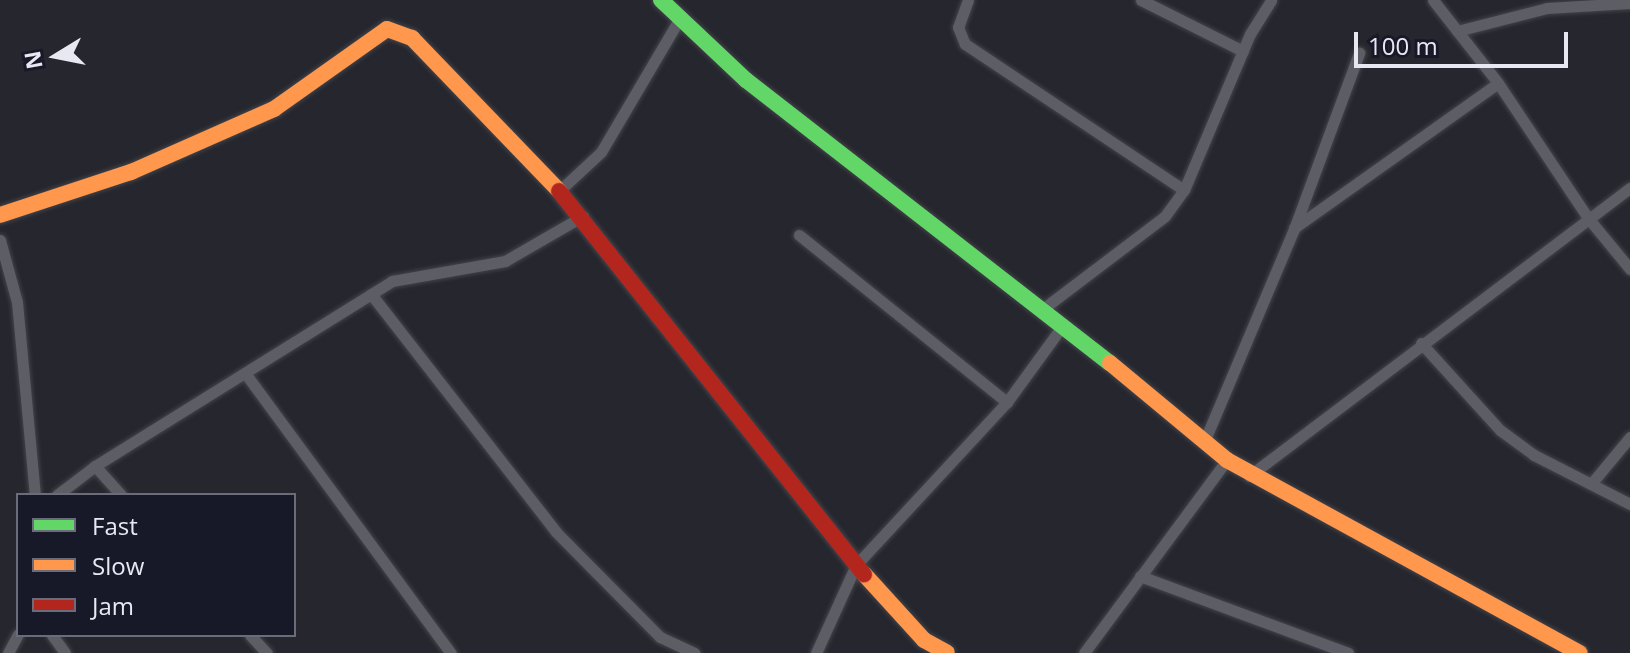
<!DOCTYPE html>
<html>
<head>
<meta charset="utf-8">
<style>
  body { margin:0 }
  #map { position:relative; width:1630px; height:653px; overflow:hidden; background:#26262e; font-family:"Open Sans",sans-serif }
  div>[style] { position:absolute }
  .roads { filter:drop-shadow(0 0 2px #43434a) drop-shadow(0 0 2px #43434a) }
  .street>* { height:11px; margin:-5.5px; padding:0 5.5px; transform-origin:5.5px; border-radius:5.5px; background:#5d5d65 }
  .fast>* { height:16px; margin:-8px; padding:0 8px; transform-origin:8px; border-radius:8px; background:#63d668 }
  .slow>* { height:16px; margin:-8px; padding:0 8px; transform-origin:8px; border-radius:8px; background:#ff974d }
  .jam>* { height:16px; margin:-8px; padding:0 8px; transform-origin:8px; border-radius:8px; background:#b3261e }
  span { translate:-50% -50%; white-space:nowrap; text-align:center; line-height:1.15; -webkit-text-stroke:7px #181928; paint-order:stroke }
  .legend { position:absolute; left:16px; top:493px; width:280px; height:144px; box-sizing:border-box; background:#181928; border:2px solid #6b6c79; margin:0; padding:10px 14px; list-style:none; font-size:24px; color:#e7e8f2 }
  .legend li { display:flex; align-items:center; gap:16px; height:40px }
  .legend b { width:40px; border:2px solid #6b6c79 }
  .north { position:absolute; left:16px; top:16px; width:80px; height:80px; -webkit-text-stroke:6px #181928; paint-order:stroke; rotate:260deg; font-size:22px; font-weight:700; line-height:32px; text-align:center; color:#e7e8f2 }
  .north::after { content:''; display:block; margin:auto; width:28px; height:36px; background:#e7e8f2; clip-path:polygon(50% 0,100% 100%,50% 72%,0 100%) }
  .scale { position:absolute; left:1354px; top:32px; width:214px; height:36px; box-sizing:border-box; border:4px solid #e7e8f2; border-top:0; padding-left:10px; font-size:24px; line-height:28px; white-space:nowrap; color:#e7e8f2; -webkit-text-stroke:6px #181928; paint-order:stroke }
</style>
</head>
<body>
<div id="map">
  <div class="roads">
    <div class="street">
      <div style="left:968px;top:0;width:29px;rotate:110deg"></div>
      <div style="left:958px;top:27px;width:18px;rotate:68deg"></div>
      <div style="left:965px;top:44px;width:263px;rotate:33.7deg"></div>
      <div style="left:1141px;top:0;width:114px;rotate:26.6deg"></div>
      <div style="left:1433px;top:0;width:105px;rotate:51.9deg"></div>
      <div style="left:1498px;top:83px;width:162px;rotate:56.3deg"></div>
      <div style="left:1588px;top:218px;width:66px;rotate:50.5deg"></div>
      <div style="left:1457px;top:31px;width:93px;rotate:-14.3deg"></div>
      <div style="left:1547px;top:8px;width:83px;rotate:-3.4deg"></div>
      <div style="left:559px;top:191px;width:57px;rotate:-42.9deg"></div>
      <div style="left:601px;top:152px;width:156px;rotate:-59.5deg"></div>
      <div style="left:1294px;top:228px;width:250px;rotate:-35.4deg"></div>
      <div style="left:799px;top:235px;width:267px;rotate:38.8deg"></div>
      <div style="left:0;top:240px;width:64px;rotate:74.7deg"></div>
      <div style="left:17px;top:302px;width:194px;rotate:84.7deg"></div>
      <div style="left:371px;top:294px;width:301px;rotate:52.1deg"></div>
      <div style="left:556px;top:532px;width:148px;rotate:45.3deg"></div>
      <div style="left:660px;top:637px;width:38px;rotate:25deg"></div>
      <div style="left:1044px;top:308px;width:152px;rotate:-37.2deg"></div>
      <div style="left:1165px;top:216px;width:32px;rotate:-54deg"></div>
      <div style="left:1184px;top:190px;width:169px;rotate:-67.1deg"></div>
      <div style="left:1250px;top:34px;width:40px;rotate:-58deg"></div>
      <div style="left:1421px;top:343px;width:118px;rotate:47.8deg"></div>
      <div style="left:1500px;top:430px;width:42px;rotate:36.3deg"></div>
      <div style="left:1534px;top:455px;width:108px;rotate:27deg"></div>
      <div style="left:245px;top:373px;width:348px;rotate:53.7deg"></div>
      <div style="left:1204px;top:442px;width:231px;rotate:-67.1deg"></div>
      <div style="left:1294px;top:229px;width:188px;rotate:-69.7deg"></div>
      <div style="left:95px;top:466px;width:39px;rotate:48deg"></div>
      <div style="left:1249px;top:476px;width:478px;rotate:-37.1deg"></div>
      <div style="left:1591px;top:484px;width:61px;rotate:-50.3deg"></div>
      <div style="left:57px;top:495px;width:48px;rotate:-37.3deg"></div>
      <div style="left:95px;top:466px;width:350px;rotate:-31.9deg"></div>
      <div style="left:392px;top:281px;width:115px;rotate:-10deg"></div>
      <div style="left:505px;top:261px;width:90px;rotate:-30deg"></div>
      <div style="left:1140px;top:576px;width:222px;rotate:20.3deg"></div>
      <div style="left:52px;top:635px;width:22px;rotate:54deg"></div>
      <div style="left:250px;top:635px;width:25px;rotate:47deg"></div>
      <div style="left:8px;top:653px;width:21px;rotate:-62deg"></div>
      <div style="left:816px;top:653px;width:97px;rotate:-65.6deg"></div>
      <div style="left:856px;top:565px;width:222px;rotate:-47.2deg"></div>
      <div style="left:1007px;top:402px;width:95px;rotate:-54deg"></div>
      <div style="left:1084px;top:653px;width:240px;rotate:-53.5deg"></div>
    </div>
    <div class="fast">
      <div style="left:661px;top:0;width:117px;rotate:43.3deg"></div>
      <div style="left:746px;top:80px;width:461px;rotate:37.9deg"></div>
    </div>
    <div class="slow">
      <div style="left:0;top:215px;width:138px;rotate:-18.2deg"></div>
      <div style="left:131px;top:172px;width:156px;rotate:-23.8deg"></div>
      <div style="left:274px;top:109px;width:138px;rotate:-35.3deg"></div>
      <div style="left:387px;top:29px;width:27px;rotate:20deg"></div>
      <div style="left:412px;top:38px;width:212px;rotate:46.1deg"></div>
      <div style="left:1110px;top:363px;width:152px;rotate:39.7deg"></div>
      <div style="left:1227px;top:460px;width:402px;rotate:28.7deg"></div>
      <div style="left:864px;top:574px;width:89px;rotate:47.7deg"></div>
      <div style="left:924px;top:640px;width:26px;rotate:29deg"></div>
    </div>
    <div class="jam">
      <div style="left:559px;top:191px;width:490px;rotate:51.5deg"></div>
    </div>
  </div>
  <ul class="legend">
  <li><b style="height:10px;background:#63d668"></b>Fast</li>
  <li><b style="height:10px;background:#ff974d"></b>Slow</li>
  <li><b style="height:10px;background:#b3261e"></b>Jam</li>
  </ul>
  <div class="north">N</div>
  <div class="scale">100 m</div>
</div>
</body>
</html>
